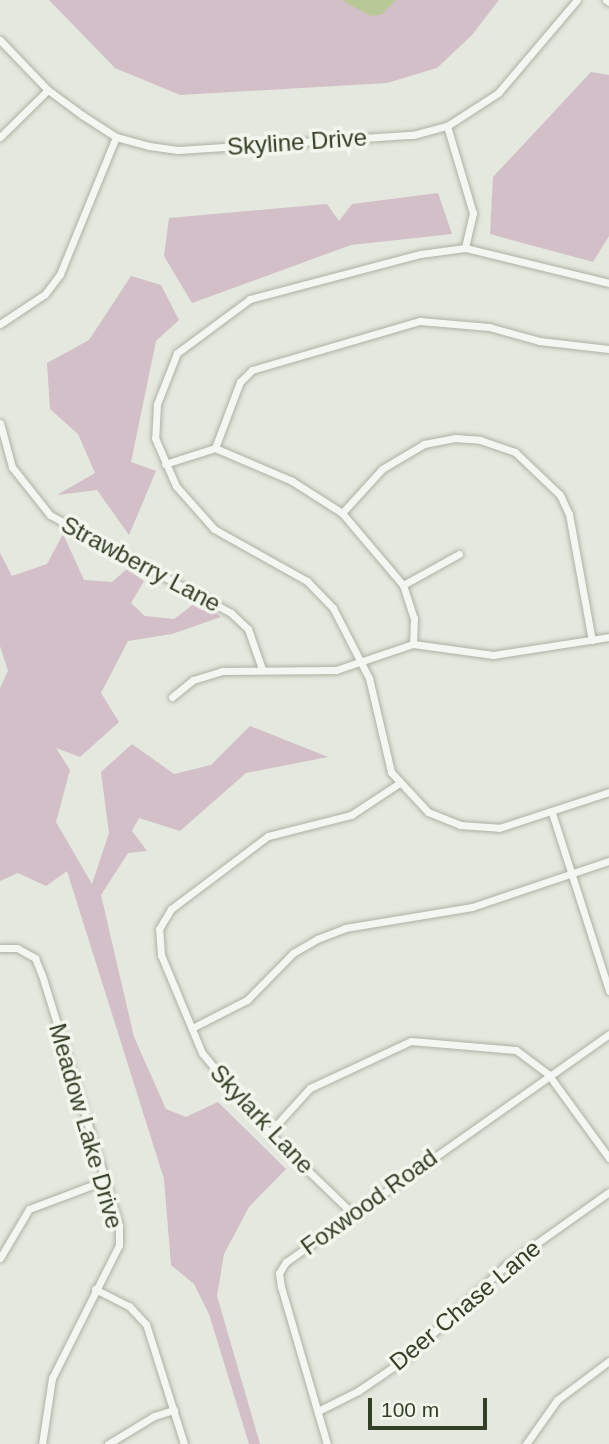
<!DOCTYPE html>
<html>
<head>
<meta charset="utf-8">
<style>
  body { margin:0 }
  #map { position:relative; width:609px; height:1444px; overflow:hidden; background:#e4e8de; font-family:Arial,sans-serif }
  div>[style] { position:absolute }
  .green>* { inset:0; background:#d2bfc7 }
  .water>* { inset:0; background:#b8c997 }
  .roads { filter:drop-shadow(0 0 2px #acb2a3) drop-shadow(0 0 2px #acb2a3) }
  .street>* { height:7px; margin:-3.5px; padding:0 3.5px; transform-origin:3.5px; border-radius:3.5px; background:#f4f6f1 }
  span { translate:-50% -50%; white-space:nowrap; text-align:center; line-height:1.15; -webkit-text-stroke:7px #f2f6ed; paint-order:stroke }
  .street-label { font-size:24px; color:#343f27 }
  .scale { position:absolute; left:368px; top:1398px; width:119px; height:32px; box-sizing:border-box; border:4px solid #343f27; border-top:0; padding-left:9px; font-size:21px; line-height:24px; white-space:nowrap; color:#343f27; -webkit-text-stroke:5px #f2f6ed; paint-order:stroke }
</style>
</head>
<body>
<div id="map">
  <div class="green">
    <div style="clip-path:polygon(49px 0,499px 0,472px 35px,437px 68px,387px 83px,180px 95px,115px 68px)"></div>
    <div style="clip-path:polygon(591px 72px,609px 75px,609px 236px,593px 262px,490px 234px,493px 177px)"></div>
    <div style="clip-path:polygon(438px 193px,452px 234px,351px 245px,192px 303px,164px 256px,169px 218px,327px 204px,339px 221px,352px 204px)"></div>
    <div style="clip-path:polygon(131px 276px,161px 285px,179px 320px,156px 341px,131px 462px,156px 471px,129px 535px,97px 490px,57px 495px,95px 473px,78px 434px,50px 409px,47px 363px,89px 340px)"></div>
    <div style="clip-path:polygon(63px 534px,84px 580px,112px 582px,127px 569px,144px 581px,131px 603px,145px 616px,174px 619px,199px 600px,221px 617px,172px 634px,128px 641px,101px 693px,119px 722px,80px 757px,56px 748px,70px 770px,56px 822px,92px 884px,109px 833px,101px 772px,132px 744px,174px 774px,211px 765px,250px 726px,328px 757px,246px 773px,180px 831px,139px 818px,132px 831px,147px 851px,128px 853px,101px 895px,134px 1037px,166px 1109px,186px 1117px,218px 1102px,286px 1169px,249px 1207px,224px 1254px,217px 1296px,260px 1444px,249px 1444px,209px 1314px,194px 1284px,171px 1265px,164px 1179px,67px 871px,46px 886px,18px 873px,0 881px,0 688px,8px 671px,0 646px,0 553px,12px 576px,47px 564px)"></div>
  </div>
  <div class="water">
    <div style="clip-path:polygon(342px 0,396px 0,382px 14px,370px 16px)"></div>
  </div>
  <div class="roads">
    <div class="street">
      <div style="left:606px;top:0;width:4px;rotate:34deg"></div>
      <div style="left:0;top:40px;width:69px;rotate:46.2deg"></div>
      <div style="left:48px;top:90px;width:42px;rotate:36.3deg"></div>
      <div style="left:82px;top:115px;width:40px;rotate:32.9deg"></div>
      <div style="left:116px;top:137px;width:34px;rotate:15deg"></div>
      <div style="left:149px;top:146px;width:29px;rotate:8deg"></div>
      <div style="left:178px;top:150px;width:235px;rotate:-3.7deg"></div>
      <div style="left:413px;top:135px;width:35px;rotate:-15deg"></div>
      <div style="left:447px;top:126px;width:61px;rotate:-32.9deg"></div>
      <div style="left:498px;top:93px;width:122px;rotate:-49.7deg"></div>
      <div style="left:447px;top:126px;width:91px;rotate:73.4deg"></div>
      <div style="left:473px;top:213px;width:36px;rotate:103deg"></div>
      <div style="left:0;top:137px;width:67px;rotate:-44.4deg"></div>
      <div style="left:609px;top:283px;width:148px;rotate:-166.3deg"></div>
      <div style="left:465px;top:248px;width:45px;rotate:172.4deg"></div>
      <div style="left:420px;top:254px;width:176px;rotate:165.2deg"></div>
      <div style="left:250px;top:299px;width:91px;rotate:143.5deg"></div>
      <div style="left:177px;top:353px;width:55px;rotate:111.4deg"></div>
      <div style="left:157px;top:404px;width:34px;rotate:93deg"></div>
      <div style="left:155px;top:438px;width:52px;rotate:66.4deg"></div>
      <div style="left:176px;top:486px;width:57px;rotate:48.5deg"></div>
      <div style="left:214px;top:529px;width:107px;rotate:29.2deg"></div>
      <div style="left:307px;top:581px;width:37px;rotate:46deg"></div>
      <div style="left:333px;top:608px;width:79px;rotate:62.8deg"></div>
      <div style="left:369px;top:678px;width:97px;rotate:76.8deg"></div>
      <div style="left:391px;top:772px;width:54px;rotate:47.2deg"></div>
      <div style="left:428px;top:812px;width:35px;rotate:22deg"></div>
      <div style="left:460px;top:825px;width:39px;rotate:4deg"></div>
      <div style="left:499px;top:828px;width:116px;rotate:-18.1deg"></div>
      <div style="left:0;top:324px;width:54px;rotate:-33.7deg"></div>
      <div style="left:45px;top:294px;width:25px;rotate:-53deg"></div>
      <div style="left:60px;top:274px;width:148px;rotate:-67.8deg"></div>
      <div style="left:0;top:423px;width:46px;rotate:74.7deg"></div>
      <div style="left:12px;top:467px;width:61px;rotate:51.6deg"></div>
      <div style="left:50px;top:515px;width:206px;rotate:28.4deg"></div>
      <div style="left:231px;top:613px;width:23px;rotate:43deg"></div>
      <div style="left:248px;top:629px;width:42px;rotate:70.7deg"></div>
      <div style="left:215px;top:448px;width:71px;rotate:-69.3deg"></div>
      <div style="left:240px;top:382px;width:17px;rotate:-45deg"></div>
      <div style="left:252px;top:370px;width:175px;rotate:-16.3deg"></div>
      <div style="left:420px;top:321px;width:69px;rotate:5deg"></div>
      <div style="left:489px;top:327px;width:52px;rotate:15.6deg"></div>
      <div style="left:539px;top:341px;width:70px;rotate:6.5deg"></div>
      <div style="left:165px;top:464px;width:52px;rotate:-17.7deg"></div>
      <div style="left:215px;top:448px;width:84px;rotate:23.2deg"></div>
      <div style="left:292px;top:481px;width:59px;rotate:32.6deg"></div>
      <div style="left:342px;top:513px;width:94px;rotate:49.7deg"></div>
      <div style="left:403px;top:585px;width:35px;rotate:72deg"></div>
      <div style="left:414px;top:618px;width:26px;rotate:92deg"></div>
      <div style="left:342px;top:513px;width:59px;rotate:-47.7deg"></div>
      <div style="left:382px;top:469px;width:49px;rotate:-30.8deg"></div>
      <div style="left:424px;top:444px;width:31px;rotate:-11deg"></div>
      <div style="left:454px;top:438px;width:26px;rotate:4deg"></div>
      <div style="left:480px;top:440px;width:37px;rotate:19deg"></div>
      <div style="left:515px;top:452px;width:62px;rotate:43.7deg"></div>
      <div style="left:560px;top:495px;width:21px;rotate:65deg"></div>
      <div style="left:569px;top:514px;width:128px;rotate:79.7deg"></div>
      <div style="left:403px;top:585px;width:64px;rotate:-29deg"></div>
      <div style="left:172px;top:697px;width:27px;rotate:-39deg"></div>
      <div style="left:193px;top:680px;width:30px;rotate:-17deg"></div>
      <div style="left:222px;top:671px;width:114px;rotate:-0.5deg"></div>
      <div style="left:336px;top:670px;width:81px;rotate:-18.7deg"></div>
      <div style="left:413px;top:644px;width:81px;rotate:7.8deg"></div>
      <div style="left:493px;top:655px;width:117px;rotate:-8.8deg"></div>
      <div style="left:552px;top:813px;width:187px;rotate:72.2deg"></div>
      <div style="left:0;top:948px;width:17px"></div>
      <div style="left:17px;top:948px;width:21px;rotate:29deg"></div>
      <div style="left:35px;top:958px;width:18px;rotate:68deg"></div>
      <div style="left:42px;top:975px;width:263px;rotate:72.9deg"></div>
      <div style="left:119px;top:1226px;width:19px;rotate:90deg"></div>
      <div style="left:119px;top:1245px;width:149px;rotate:116.7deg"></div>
      <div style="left:52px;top:1378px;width:67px;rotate:98.6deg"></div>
      <div style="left:194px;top:1027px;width:59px;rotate:-27deg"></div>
      <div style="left:247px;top:1000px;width:66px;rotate:-45.6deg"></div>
      <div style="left:293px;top:953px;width:28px;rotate:-30deg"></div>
      <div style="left:317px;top:939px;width:30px;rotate:-21deg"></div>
      <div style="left:345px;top:928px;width:129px;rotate:-9.4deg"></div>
      <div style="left:472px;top:907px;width:145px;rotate:-18.6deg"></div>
      <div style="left:269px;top:1133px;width:61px;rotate:-47.7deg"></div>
      <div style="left:310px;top:1088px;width:111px;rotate:-25deg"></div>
      <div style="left:411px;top:1041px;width:105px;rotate:4.9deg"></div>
      <div style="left:516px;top:1050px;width:40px;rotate:37deg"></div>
      <div style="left:548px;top:1074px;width:104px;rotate:54deg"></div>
      <div style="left:353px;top:1214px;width:117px;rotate:-136deg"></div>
      <div style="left:269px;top:1133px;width:104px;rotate:-129.9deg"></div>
      <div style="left:202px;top:1053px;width:106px;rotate:-112.7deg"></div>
      <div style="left:161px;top:955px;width:26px;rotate:-94deg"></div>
      <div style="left:159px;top:929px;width:23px;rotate:-59deg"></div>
      <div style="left:171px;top:909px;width:121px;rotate:-37deg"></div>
      <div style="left:268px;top:836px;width:86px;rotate:-14.2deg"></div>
      <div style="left:351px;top:815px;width:56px;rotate:-33.4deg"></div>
      <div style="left:0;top:1258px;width:57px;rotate:-59.4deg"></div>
      <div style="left:29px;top:1209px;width:82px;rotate:-20.6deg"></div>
      <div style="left:95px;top:1289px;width:38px;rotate:27deg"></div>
      <div style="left:129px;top:1306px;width:25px;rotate:47deg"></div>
      <div style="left:146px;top:1324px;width:126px;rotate:72.4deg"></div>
      <div style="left:318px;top:1411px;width:45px;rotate:-26.6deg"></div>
      <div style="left:358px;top:1391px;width:57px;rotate:-34.2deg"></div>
      <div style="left:405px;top:1359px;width:138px;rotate:-42.9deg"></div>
      <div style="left:506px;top:1265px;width:126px;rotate:-35.3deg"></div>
      <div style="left:108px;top:1444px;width:54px;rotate:-31.3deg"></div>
      <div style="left:154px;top:1416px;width:21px;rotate:-17deg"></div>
      <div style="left:327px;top:1444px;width:164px;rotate:-106.3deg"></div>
      <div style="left:281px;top:1287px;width:14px;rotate:-98deg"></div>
      <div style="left:279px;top:1273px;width:13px;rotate:-58deg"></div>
      <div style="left:286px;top:1262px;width:395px;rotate:-35.2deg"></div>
      <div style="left:526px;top:1444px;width:54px;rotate:-54.8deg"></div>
      <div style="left:557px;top:1400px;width:65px;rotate:-36.9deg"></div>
    </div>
  </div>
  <div class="street-label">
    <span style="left:297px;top:142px;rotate:-4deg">Skyline Drive</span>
    <span style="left:141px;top:564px;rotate:28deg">Strawberry Lane</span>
    <span style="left:262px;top:1119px;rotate:47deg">Skylark Lane</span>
    <span style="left:86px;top:1126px;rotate:74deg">Meadow Lake Drive</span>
    <span style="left:369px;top:1202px;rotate:-36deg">Foxwood Road</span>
    <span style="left:465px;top:1305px;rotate:-40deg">Deer Chase Lane</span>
  </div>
  <div class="scale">100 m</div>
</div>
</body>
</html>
